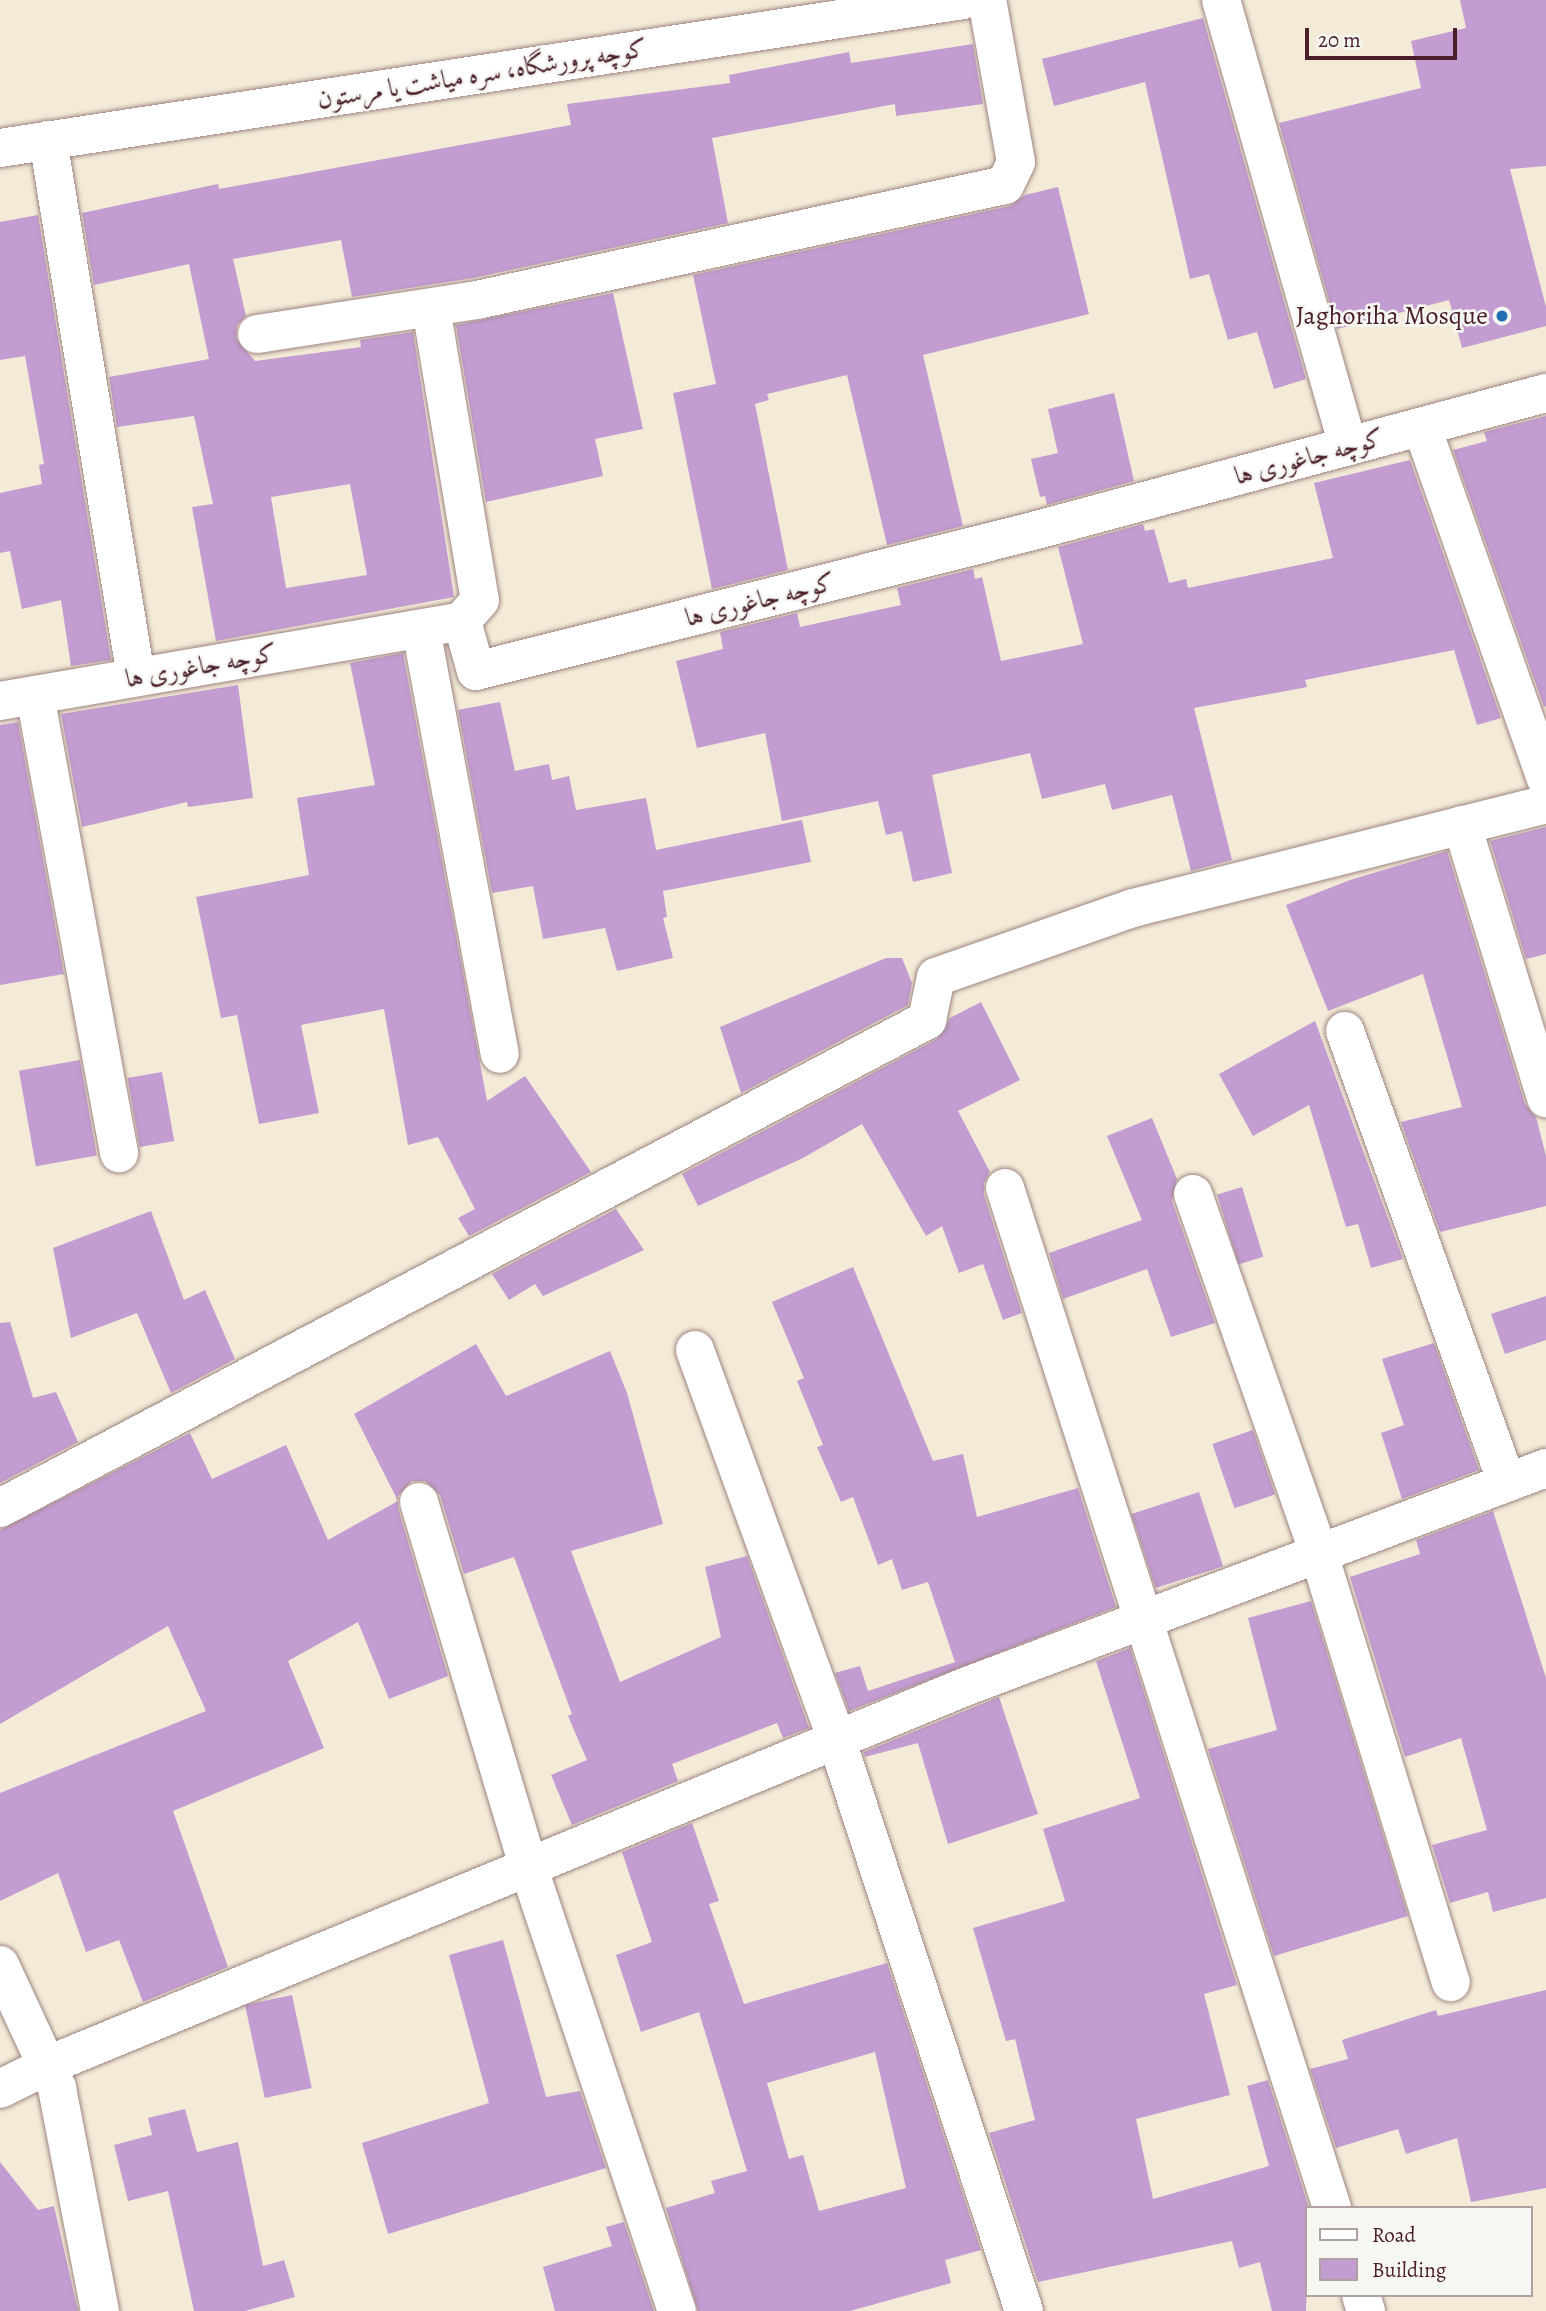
<!DOCTYPE html>
<html>
<head>
<meta charset="utf-8">
<style>
  body { margin:0 }
  #map { position:relative; width:1546px; height:2311px; overflow:hidden; background:#f3ead7; font-family:Alegreya,Amiri,serif }
  div>[style] { position:absolute }
  .building>* { inset:0; background:#c39cd1; transform-origin:0 0 }
  .roads { filter:drop-shadow(0 0 2px #9e8481) drop-shadow(0 0 2px #9e8481) }
  .street>* { height:38px; margin:-19px; padding:0 19px; transform-origin:19px; border-radius:19px; background:#fff }
  .dots>* { width:19px; height:19px; translate:-50% -50%; box-sizing:border-box; border:4px solid #f6f6f2; border-radius:50% }
  span { translate:-50% -50%; white-space:nowrap; text-align:center; line-height:1.15; -webkit-text-stroke:5px #f6f6f2; paint-order:stroke }
  .street-label { font-size:26px; color:#4a1f2b }
  .poi-label { font-size:26px; color:#4a1f2b }
  .right { translate:-100% -50%; text-align:right }
  .legend { position:absolute; left:1305px; top:2206px; width:228px; height:91px; box-sizing:border-box; background:#f6f6f2; border:2px solid #b1a0a2; margin:0; padding:9px 12px; list-style:none; font-size:21px; color:#4a1f2b }
  .legend li { display:flex; align-items:center; gap:14px; height:35px }
  .legend b { width:35px; border:2px solid #b1a0a2 }
  .scale { position:absolute; left:1305px; top:28px; width:152px; height:32px; box-sizing:border-box; border:4px solid #4a1f2b; border-top:0; padding-left:9px; font-size:21px; line-height:24px; white-space:nowrap; color:#4a1f2b; -webkit-text-stroke:5px #f6f6f2; paint-order:stroke }
</style>
</head>
<body>
<div id="map">
  <div class="building">
    <div style="clip-path:polygon(1460px 0,1546px 0,1546px 166px,1510px 169px,1546px 307px,1546px 326px,1462px 348px,1449px 300px,1337px 329px,1279px 123px,1421px 88px,1411px 41px,1466px 28px)"></div>
    <div style="clip-path:polygon(1203px 18px,1306px 379px,1274px 389px,1257px 332px,1228px 340px,1209px 274px,1190px 279px,1145px 82px,1054px 106px,1042px 59px)"></div>
    <div style="clip-path:polygon(evenodd,973px 44px,983px 104px,896px 116px,895px 104px,712px 138px,728px 223px,473px 278px,352px 297px,341px 240px,233px 259px,246px 316px,237px 325px,236px 338px,255px 361px,361px 347px,360px 340px,413px 332px,454px 597px,216px 641px,192px 507px,213px 504px,194px 416px,117px 427px,109px 377px,209px 359px,189px 264px,94px 285px,82px 213px,218px 184px,219px 189px,571px 125px,567px 104px,730px 83px,729px 75px,849px 52px,851px 63px,973px 44px,350px 484px,367px 575px,286px 588px,271px 497px,350px 484px)"></div>
    <div style="clip-path:polygon(1058px 187px,1089px 314px,923px 355px,963px 526px,887px 545px,847px 375px,767px 394px,769px 400px,755px 404px,788px 570px,712px 589px,673px 393px,716px 384px,693px 275px,1010px 206px,1025px 195px)"></div>
    <div style="clip-path:polygon(38px 215px,111px 660px,71px 666px,61px 600px,22px 609px,10px 551px,0 553px,0 493px,42px 484px,39px 465px,44px 464px,25px 356px,0 360px,0 222px)"></div>
    <div style="clip-path:polygon(613px 293px,643px 429px,595px 439px,603px 476px,486px 502px,456px 325px)"></div>
    <div style="clip-path:polygon(1114px 393px,1134px 481px,1047px 505px,1045px 496px,1040px 497px,1031px 459px,1058px 453px,1048px 409px)"></div>
    <div style="clip-path:polygon(1546px 416px,1546px 706px,1544px 707px,1453px 450px,1487px 441px,1484px 432px)"></div>
    <div style="clip-path:polygon(1410px 460px,1501px 718px,1477px 725px,1454px 650px,1305px 680px,1307px 687px,1194px 708px,1232px 860px,1191px 871px,1172px 795px,1112px 810px,1105px 784px,1042px 799px,1030px 753px,932px 775px,952px 873px,913px 882px,902px 831px,886px 835px,878px 801px,782px 821px,765px 733px,697px 748px,676px 661px,723px 649px,720px 632px,797px 613px,800px 627px,901px 605px,897px 588px,973px 569px,975px 579px,982px 577px,1001px 661px,1083px 644px,1058px 547px,1143px 524px,1145px 531px,1154px 529px,1169px 583px,1186px 579px,1188px 588px,1333px 558px,1314px 483px)"></div>
    <div style="clip-path:polygon(403px 653px,487px 1101px,525px 1076px,591px 1172px,469px 1236px,458px 1218px,475px 1209px,438px 1137px,408px 1145px,384px 1009px,301px 1025px,319px 1113px,259px 1124px,237px 1015px,221px 1018px,196px 897px,309px 875px,297px 798px,375px 785px,350px 663px)"></div>
    <div style="clip-path:polygon(238px 685px,253px 798px,188px 807px,187px 802px,82px 827px,61px 714px)"></div>
    <div style="clip-path:polygon(500px 702px,515px 771px,549px 764px,552px 780px,569px 776px,576px 810px,646px 798px,656px 850px,802px 820px,811px 862px,663px 891px,667px 917px,663px 918px,673px 958px,617px 971px,605px 928px,543px 939px,533px 886px,492px 893px,458px 710px)"></div>
    <div style="clip-path:polygon(18px 722px,64px 974px,0 985px,0 725px)"></div>
    <div style="clip-path:polygon(1546px 827px,1546px 954px,1526px 959px,1490px 841px)"></div>
    <div style="clip-path:polygon(1447px 851px,1525px 1104px,1536px 1117px,1546px 1156px,1546px 1206px,1440px 1232px,1401px 1122px,1462px 1107px,1423px 974px,1328px 1011px,1286px 905px,1350px 880px)"></div>
    <div style="clip-path:polygon(886px 958px,902px 958px,912px 983px,908px 1005px,741px 1093px,720px 1027px)"></div>
    <div style="clip-path:polygon(981px 1002px,1020px 1080px,958px 1111px,990px 1172px,984px 1183px,984px 1195px,1022px 1313px,1003px 1320px,983px 1264px,959px 1273px,942px 1226px,926px 1236px,862px 1124px,803px 1158px,698px 1206px,682px 1174px,937px 1039px,950px 1018px)"></div>
    <div style="clip-path:polygon(1315px 1021px,1403px 1259px,1371px 1268px,1358px 1224px,1346px 1227px,1309px 1105px,1253px 1136px,1219px 1074px)"></div>
    <div style="left:80px;top:1060px;width:97px;height:62px;rotate:80deg"></div>
    <div style="left:162px;top:1072px;width:70px;height:35px;rotate:80deg"></div>
    <div style="clip-path:polygon(1152px 1118px,1177px 1179px,1172px 1201px,1215px 1323px,1171px 1337px,1147px 1269px,1063px 1299px,1049px 1253px,1142px 1220px,1107px 1136px)"></div>
    <div style="left:1242px;top:1187px;width:73px;height:26px;rotate:73deg"></div>
    <div style="clip-path:polygon(616px 1209px,644px 1250px,543px 1296px,535px 1284px,509px 1300px,492px 1274px)"></div>
    <div style="clip-path:polygon(151px 1211px,184px 1300px,205px 1290px,235px 1359px,171px 1393px,137px 1313px,71px 1338px,53px 1248px)"></div>
    <div style="clip-path:polygon(853px 1267px,933px 1461px,963px 1454px,977px 1517px,1078px 1488px,1116px 1607px,849px 1711px,835px 1673px,860px 1666px,868px 1691px,955px 1662px,928px 1582px,902px 1590px,892px 1559px,878px 1565px,853px 1497px,841px 1502px,817px 1447px,823px 1445px,797px 1381px,804px 1378px,772px 1302px)"></div>
    <div style="clip-path:polygon(1546px 1296px,1546px 1340px,1505px 1354px,1491px 1314px)"></div>
    <div style="clip-path:polygon(10px 1322px,33px 1398px,56px 1392px,78px 1442px,0 1483px,0 1323px)"></div>
    <div style="clip-path:polygon(1434px 1343px,1479px 1470px,1402px 1499px,1381px 1433px,1404px 1425px,1382px 1359px)"></div>
    <div style="clip-path:polygon(476px 1344px,506px 1396px,610px 1351px,627px 1393px,663px 1524px,571px 1551px,620px 1682px,721px 1637px,705px 1567px,747px 1556px,809px 1728px,783px 1738px,777px 1723px,672px 1764px,678px 1781px,572px 1825px,551px 1775px,587px 1760px,568px 1716px,572px 1714px,514px 1557px,464px 1574px,440px 1495px,425px 1481px,412px 1481px,398px 1496px,398px 1508px,448px 1676px,389px 1699px,358px 1622px,288px 1661px,324px 1748px,173px 1811px,228px 1967px,143px 2002px,119px 1940px,86px 1952px,58px 1873px,0 1901px,0 1793px,206px 1711px,168px 1626px,0 1724px,0 1530px,190px 1433px,212px 1479px,286px 1445px,328px 1540px,398px 1501px,354px 1414px)"></div>
    <div style="left:1253px;top:1430px;width:68px;height:43px;rotate:71deg"></div>
    <div style="left:1199px;top:1492px;width:78px;height:71px;rotate:72deg"></div>
    <div style="clip-path:polygon(1493px 1511px,1546px 1678px,1546px 1898px,1493px 1912px,1488px 1892px,1450px 1903px,1432px 1845px,1487px 1830px,1461px 1738px,1405px 1757px,1350px 1577px,1420px 1554px,1416px 1540px)"></div>
    <div style="clip-path:polygon(1311px 1601px,1408px 1916px,1274px 1956px,1208px 1749px,1277px 1730px,1248px 1618px)"></div>
    <div style="clip-path:polygon(1130px 1648px,1237px 1985px,1204px 1994px,1230px 2095px,1136px 2119px,1153px 2199px,1269px 2166px,1247px 2086px,1268px 2080px,1309px 2208px,1306px 2311px,1272px 2311px,1260px 2262px,1239px 2268px,1232px 2241px,1038px 2282px,989px 2133px,1035px 2120px,1015px 2039px,1006px 2041px,973px 1928px,1065px 1901px,1043px 1829px,1140px 1798px,1096px 1661px)"></div>
    <div style="clip-path:polygon(999px 1697px,1038px 1814px,948px 1844px,918px 1743px,865px 1757px,864px 1752px)"></div>
    <div style="clip-path:polygon(evenodd,692px 1823px,719px 1901px,709px 1904px,744px 2004px,887px 1963px,981px 2250px,945px 2260px,951px 2283px,850px 2311px,698px 2311px,666px 2208px,715px 2193px,711px 2181px,747px 2171px,699px 2012px,641px 2032px,616px 1955px,652px 1942px,622px 1852px,692px 1823px,875px 2052px,906px 2188px,819px 2211px,803px 2155px,789px 2159px,767px 2083px,875px 2052px)"></div>
    <div style="clip-path:polygon(503px 1940px,546px 2097px,580px 2091px,606px 2168px,388px 2234px,362px 2143px,489px 2103px,449px 1955px)"></div>
    <div style="clip-path:polygon(1546px 1990px,1546px 2188px,1471px 2202px,1457px 2138px,1406px 2154px,1398px 2129px,1336px 2148px,1310px 2069px,1348px 2059px,1342px 2040px,1436px 2010px,1438px 2016px)"></div>
    <div style="left:292px;top:1995px;width:95px;height:48px;rotate:78deg"></div>
    <div style="clip-path:polygon(185px 2109px,197px 2152px,238px 2142px,263px 2266px,284px 2260px,295px 2297px,245px 2311px,194px 2311px,168px 2191px,128px 2201px,114px 2145px,152px 2135px,148px 2118px)"></div>
    <div style="clip-path:polygon(0 2162px,38px 2210px,54px 2206px,78px 2311px,0 2311px)"></div>
    <div style="clip-path:polygon(624px 2222px,654px 2311px,555px 2311px,543px 2267px,612px 2246px,606px 2227px)"></div>
  </div>
  <div class="roads">
    <div class="street">
      <div style="left:1221px;top:0;width:464px;rotate:74.1deg"></div>
      <div style="left:48px;top:140px;width:544px;rotate:80.69deg"></div>
      <div style="left:0;top:148px;width:975px;rotate:-8.73deg"></div>
      <div style="left:431px;top:308px;width:296px;rotate:80.5deg"></div>
      <div style="left:480px;top:600px;width:28px;rotate:131deg"></div>
      <div style="left:257px;top:334px;width:223px;rotate:-8.8deg"></div>
      <div style="left:477px;top:300px;width:540px;rotate:-12.29deg"></div>
      <div style="left:1005px;top:185px;width:25px;rotate:-64deg"></div>
      <div style="left:1016px;top:162px;width:165px;rotate:-100.1deg"></div>
      <div style="left:1422px;top:427px;width:373px;rotate:70.6deg"></div>
      <div style="left:421px;top:629px;width:432px;rotate:79.5deg"></div>
      <div style="left:35px;top:695px;width:466px;rotate:79.6deg"></div>
      <div style="left:0;top:701px;width:469px;rotate:-9.8deg"></div>
      <div style="left:462px;top:621px;width:52px;rotate:74.4deg"></div>
      <div style="left:476px;top:671px;width:574px;rotate:-14.11deg"></div>
      <div style="left:1033px;top:531px;width:531px;rotate:-15.06deg"></div>
      <div style="left:1462px;top:825px;width:286px;rotate:72.9deg"></div>
      <div style="left:1345px;top:1031px;width:480px;rotate:70.3deg"></div>
      <div style="left:1005px;top:1188px;width:1071px;rotate:72.22deg"></div>
      <div style="left:1193px;top:1194px;width:381px;rotate:70.7deg"></div>
      <div style="left:1319px;top:1554px;width:448px;rotate:72.9deg"></div>
      <div style="left:695px;top:1350px;width:416px;rotate:70deg"></div>
      <div style="left:837px;top:1741px;width:600px;rotate:71.84deg"></div>
      <div style="left:419px;top:1502px;width:380px;rotate:73.3deg"></div>
      <div style="left:528px;top:1866px;width:469px;rotate:71.5deg"></div>
      <div style="left:0;top:1508px;width:1048px;rotate:-27.76deg"></div>
      <div style="left:927px;top:1020px;width:44px;rotate:-78.2deg"></div>
      <div style="left:936px;top:977px;width:209px;rotate:-19.3deg"></div>
      <div style="left:1133px;top:908px;width:426px;rotate:-14.1deg"></div>
      <div style="left:0;top:1965px;width:136px;rotate:65.1deg"></div>
      <div style="left:57px;top:2088px;width:227px;rotate:79.1deg"></div>
      <div style="left:0;top:2089px;width:51px;rotate:-26.6deg"></div>
      <div style="left:46px;top:2066px;width:991px;rotate:-22.42deg"></div>
      <div style="left:962px;top:1688px;width:624px;rotate:-20.64deg"></div>
      <div style="left:1361px;top:2295px;width:17px;rotate:73deg"></div>
    </div>
  </div>
  <div class="dots">
    <div style="left:1502px;top:316px;background:#1f6fb2"></div>
  </div>
  <div class="street-label">
    <span style="left:482px;top:74px;rotate:-9deg">کوچه پرورشگاه، سره میاشت یا مرستون</span>
    <span style="left:1309px;top:457px;rotate:-15deg">کوچه جاغوری ها</span>
    <span style="left:760px;top:600px;rotate:-14deg">کوچه جاغوری ها</span>
    <span style="left:201px;top:666px;rotate:-10deg">کوچه جاغوری ها</span>
  </div>
  <div class="poi-label">
    <span class="right" style="left:1488px;top:316px">Jaghoriha Mosque</span>
  </div>
  <ul class="legend">
  <li><b style="height:9px;background:#fff"></b>Road</li>
  <li><b style="height:19px;background:#c39cd1"></b>Building</li>
  </ul>
  <div class="scale">20 m</div>
</div>
</body>
</html>
